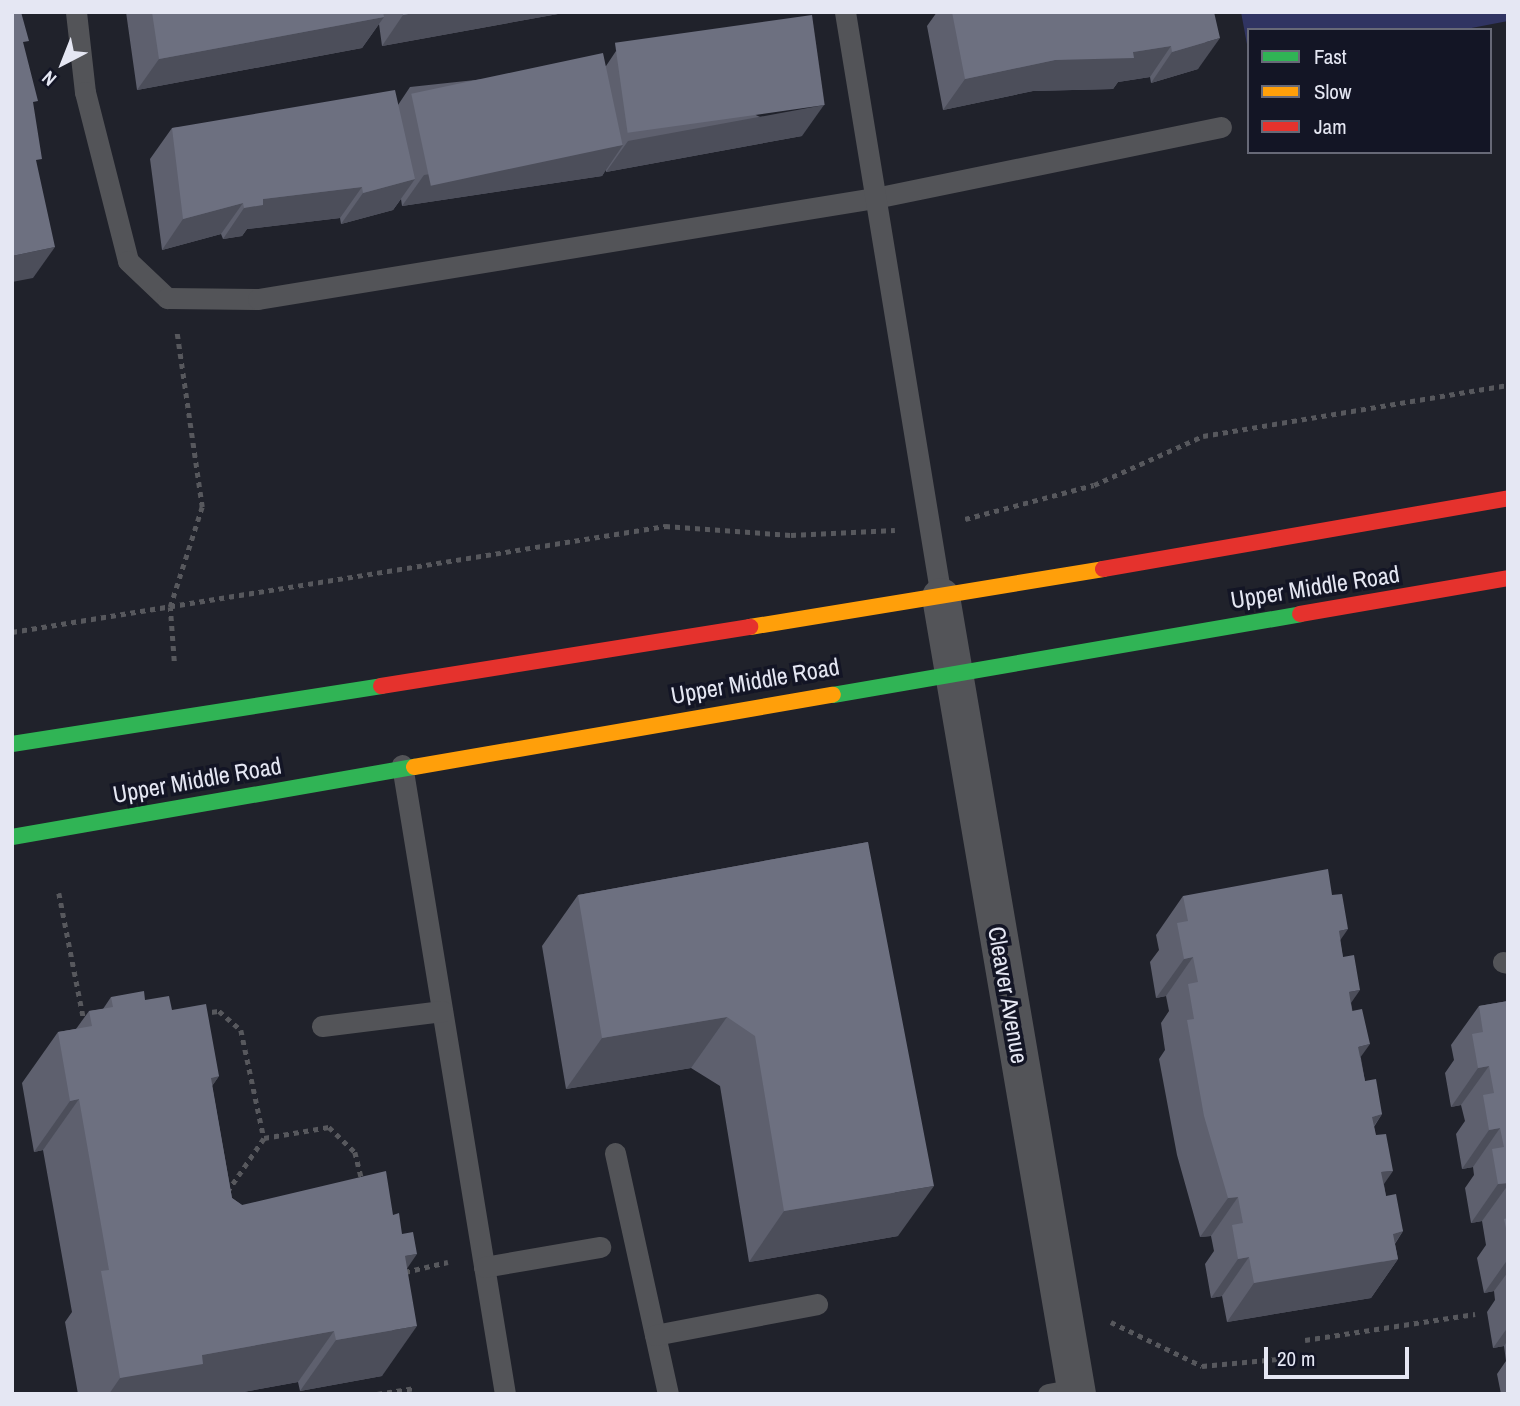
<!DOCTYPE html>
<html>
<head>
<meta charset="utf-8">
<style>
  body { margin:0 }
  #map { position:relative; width:1520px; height:1406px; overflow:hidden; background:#20222b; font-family:"Archivo Narrow",sans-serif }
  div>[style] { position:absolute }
  .green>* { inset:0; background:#303462 }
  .path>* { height:4.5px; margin-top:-2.25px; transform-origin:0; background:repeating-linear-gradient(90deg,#57585d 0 5px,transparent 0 10px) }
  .lane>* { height:21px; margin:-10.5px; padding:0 10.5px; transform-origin:10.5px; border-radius:10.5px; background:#535458 }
  .street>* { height:38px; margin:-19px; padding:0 19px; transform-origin:19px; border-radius:19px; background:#535458 }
  .fast>* { height:16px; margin:-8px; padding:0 8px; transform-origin:8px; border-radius:8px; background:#30b455 }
  .slow>* { height:16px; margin:-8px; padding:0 8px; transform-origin:8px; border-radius:8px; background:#ff9f0a }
  .jam>* { height:16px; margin:-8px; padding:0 8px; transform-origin:8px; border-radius:8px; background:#e5322d }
  .wall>* { inset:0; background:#5e606e }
  .shaded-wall>* { inset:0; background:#4c4e5a }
  .building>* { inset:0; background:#6d7080; transform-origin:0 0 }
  span { translate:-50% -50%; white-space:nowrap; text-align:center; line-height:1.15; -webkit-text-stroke:7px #131525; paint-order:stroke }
  .street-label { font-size:24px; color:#e5e7f3 }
  .frame { position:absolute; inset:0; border:14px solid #e5e7f3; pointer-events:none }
  .legend { position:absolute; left:1247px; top:28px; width:245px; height:126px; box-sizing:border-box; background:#131525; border:2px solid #676977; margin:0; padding:9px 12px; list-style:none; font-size:21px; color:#e5e7f3 }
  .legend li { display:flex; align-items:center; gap:14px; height:35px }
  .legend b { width:35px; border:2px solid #676977 }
  .north { position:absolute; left:28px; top:28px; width:70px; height:70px; -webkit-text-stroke:5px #131525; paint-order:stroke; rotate:222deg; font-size:19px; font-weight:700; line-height:28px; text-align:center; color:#e5e7f3 }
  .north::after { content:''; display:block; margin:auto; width:24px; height:32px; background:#e5e7f3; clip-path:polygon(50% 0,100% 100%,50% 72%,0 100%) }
  .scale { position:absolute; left:1264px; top:1347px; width:145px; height:32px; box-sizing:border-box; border:4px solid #e5e7f3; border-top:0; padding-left:9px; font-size:21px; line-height:24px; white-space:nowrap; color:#e5e7f3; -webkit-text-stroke:5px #131525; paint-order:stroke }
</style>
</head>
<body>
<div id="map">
  <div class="green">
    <div style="clip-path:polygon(1241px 12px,1508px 12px,1508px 21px,1461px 30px,1249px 30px,1249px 55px)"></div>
  </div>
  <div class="path">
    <div style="left:965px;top:519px;width:133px;rotate:-14.8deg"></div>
    <div style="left:1094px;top:485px;width:120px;rotate:-24.2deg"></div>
    <div style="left:1203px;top:436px;width:309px;rotate:-9.5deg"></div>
    <div style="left:12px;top:632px;width:662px;rotate:-9.22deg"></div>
    <div style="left:665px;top:526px;width:126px;rotate:4.1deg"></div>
    <div style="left:791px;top:535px;width:104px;rotate:-2.8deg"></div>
    <div style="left:174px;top:661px;width:54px;rotate:-94.2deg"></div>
    <div style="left:170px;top:607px;width:105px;rotate:-72.3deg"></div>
    <div style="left:202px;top:507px;width:176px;rotate:-98.2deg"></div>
    <div style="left:59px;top:893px;width:130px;rotate:78.9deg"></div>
    <div style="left:202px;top:1013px;width:17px;rotate:-7deg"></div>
    <div style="left:219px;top:1011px;width:29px;rotate:41deg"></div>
    <div style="left:241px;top:1030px;width:110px;rotate:78deg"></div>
    <div style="left:227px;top:1192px;width:65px;rotate:-55.6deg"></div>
    <div style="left:264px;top:1138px;width:66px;rotate:-9.6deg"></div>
    <div style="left:329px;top:1127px;width:36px;rotate:44deg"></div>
    <div style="left:355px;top:1152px;width:30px;rotate:76deg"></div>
    <div style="left:405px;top:1272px;width:44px;rotate:-13.1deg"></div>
    <div style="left:1111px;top:1322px;width:101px;rotate:25.8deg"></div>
    <div style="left:1202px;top:1366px;width:107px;rotate:-5.3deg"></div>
    <div style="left:1305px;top:1340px;width:172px;rotate:-8.7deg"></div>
    <div style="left:377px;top:1394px;width:37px;rotate:-9deg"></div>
  </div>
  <div class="lane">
    <div style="left:76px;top:12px;width:81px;rotate:83.6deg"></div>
    <div style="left:85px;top:92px;width:174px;rotate:75.7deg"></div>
    <div style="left:128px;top:261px;width:54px;rotate:43.5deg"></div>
    <div style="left:167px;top:298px;width:91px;rotate:0.6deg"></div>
    <div style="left:258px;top:299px;width:630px;rotate:-9.31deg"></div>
    <div style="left:880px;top:197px;width:348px;rotate:-11.6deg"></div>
    <div style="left:845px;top:12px;width:593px;rotate:80.68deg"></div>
    <div style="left:402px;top:765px;width:637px;rotate:80.7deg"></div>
    <div style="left:1503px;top:962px;width:5px;rotate:11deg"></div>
    <div style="left:322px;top:1026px;width:121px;rotate:-7.1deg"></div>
    <div style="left:615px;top:1153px;width:247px;rotate:77.6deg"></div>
    <div style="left:484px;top:1267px;width:118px;rotate:-9.8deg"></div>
    <div style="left:655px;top:1335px;width:165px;rotate:-10.8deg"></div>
    <div style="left:1048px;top:1394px;width:28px;rotate:-10deg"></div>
  </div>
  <div class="street">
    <div style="left:941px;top:597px;width:809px;rotate:80.32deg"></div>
  </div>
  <div class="fast">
    <div style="left:833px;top:695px;width:474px;rotate:-9.8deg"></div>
    <div style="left:12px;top:744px;width:374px;rotate:-8.9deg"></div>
    <div style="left:12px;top:837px;width:408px;rotate:-9.9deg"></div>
  </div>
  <div class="slow">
    <div style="left:750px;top:627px;width:358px;rotate:-9.3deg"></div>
    <div style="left:414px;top:767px;width:425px;rotate:-9.8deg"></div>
  </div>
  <div class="jam">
    <div style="left:1103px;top:569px;width:411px;rotate:-9.9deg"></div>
    <div style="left:1300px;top:614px;width:211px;rotate:-9.8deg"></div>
    <div style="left:381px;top:686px;width:374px;rotate:-9.1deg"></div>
  </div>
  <div class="wall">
    <div style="clip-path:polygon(126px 12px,569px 12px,382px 46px,379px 24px,362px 48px,137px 90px)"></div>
    <div style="clip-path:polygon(937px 12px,1214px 12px,1198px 69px,1151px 83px,1150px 77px,1118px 82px,1113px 89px,1033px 91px,943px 110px,927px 26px)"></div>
    <div style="clip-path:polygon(616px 51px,802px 136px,606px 172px,606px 169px,602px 176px,402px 206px,401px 199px,393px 210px,341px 224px,340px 218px,247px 229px,242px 236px,223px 239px,221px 234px,162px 250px,150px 159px,172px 128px,398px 105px,410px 87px,606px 66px)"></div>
    <div style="clip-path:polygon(868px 842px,898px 1236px,749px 1262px,720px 1086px,691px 1068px,566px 1089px,542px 946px,578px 895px)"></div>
    <div style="clip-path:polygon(1183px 896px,1340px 941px,1365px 1081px,1382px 1114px,1374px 1127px,1386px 1196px,1403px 1231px,1395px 1244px,1398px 1259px,1371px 1298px,1227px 1322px,1222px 1296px,1211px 1298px,1205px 1264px,1214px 1251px,1211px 1236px,1200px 1237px,1177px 1155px,1159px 1059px,1165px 1050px,1161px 1023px,1169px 1011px,1166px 996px,1156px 998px,1150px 962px,1159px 950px,1156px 935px)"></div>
    <div style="clip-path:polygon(111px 997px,145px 1000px,172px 1010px,219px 1076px,212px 1086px,232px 1198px,242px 1205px,393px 1215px,407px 1268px,382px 1376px,300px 1391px,298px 1382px,232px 1394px,78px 1394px,65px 1322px,72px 1312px,43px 1150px,34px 1152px,22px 1083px,58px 1032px,76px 1029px,89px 1011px,103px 1009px)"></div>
    <div style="clip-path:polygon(1508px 1001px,1508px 1394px,1501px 1394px,1497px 1374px,1506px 1361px,1504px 1346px,1493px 1348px,1487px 1312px,1495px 1300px,1494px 1291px,1484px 1293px,1477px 1258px,1486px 1245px,1482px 1221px,1471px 1223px,1465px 1188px,1474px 1175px,1473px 1167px,1462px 1169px,1456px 1134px,1465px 1121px,1461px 1105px,1451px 1107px,1445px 1073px,1454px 1060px,1451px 1045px,1479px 1006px)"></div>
  </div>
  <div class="shaded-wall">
    <div style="clip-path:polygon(419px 12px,569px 12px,382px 46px,403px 15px)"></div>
    <div style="clip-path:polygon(384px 17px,362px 48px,137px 90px,159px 59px)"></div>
    <div style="clip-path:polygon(1220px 38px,1198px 69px,1151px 83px,1172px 52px)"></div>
    <div style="clip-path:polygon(1171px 46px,1150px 77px,1118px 82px,1113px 89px,1033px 91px,943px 110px,965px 79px,1055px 60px,1133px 52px)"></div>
    <div style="clip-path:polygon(824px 105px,802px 136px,606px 172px,628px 141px)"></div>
    <div style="clip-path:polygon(623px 145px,602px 176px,402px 206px,424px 175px)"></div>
    <div style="clip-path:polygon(415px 179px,393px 210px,341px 224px,363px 193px)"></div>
    <div style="clip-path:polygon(362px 187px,340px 218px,247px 229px,242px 236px,223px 239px,244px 208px,263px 199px)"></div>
    <div style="clip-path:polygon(243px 203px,221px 234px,162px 250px,183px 219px)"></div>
    <div style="clip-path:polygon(55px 247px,33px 278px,12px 282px,12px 256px)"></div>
    <div style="clip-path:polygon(1348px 929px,1321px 968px,1339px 931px)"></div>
    <div style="clip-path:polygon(1193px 957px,1166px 996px,1156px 998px,1184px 959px)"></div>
    <div style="clip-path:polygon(1360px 990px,1333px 1029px,1349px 992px)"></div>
    <div style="clip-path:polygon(727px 1017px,691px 1068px,566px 1089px,602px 1038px)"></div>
    <div style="clip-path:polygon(1370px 1044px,1342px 1083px,1358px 1047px)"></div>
    <div style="clip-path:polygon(1489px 1066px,1461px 1105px,1451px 1107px,1478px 1068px)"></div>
    <div style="clip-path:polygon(219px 1076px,183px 1127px,211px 1078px)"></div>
    <div style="clip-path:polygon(79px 1099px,43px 1150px,34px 1152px,70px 1101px)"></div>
    <div style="clip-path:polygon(1382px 1114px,1355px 1153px,1372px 1117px)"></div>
    <div style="clip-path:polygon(1500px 1128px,1473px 1167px,1462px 1169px,1489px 1130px)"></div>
    <div style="clip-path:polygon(1393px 1171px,1366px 1210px,1381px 1172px)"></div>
    <div style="clip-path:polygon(1508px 1183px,1508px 1185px,1482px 1221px,1471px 1223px,1498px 1184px)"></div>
    <div style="clip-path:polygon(934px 1186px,898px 1236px,749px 1262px,784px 1211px)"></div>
    <div style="clip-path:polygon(1238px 1197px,1211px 1236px,1200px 1237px,1228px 1198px)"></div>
    <div style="clip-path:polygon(1403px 1231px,1382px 1262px,1398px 1259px,1371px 1298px,1227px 1322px,1254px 1283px,1393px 1234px)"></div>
    <div style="clip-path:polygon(417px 1254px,382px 1305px,405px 1256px)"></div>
    <div style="clip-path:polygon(1249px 1257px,1222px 1296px,1211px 1298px,1238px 1259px)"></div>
    <div style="clip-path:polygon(1508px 1259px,1508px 1272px,1494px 1291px,1484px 1293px)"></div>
    <div style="clip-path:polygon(417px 1326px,382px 1376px,300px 1391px,336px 1340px)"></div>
    <div style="clip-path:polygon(1508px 1327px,1508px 1340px,1504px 1346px,1493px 1348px)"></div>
    <div style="clip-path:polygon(334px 1331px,298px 1382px,232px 1394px,109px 1394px,120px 1378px,202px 1355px)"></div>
  </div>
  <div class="building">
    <div style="clip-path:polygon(12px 12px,21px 12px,29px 41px,23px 42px,38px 101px,33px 102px,42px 159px,36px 160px,55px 247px,12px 256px)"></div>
    <div style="clip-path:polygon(152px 12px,383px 12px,384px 17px,159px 59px)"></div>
    <div style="clip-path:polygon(403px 12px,419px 12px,403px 15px)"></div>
    <div style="clip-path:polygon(952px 12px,1214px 12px,1220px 38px,1172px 52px,1171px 46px,1133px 52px,1134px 58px,1055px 60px,965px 79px)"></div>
    <div style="left:812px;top:15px;width:91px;height:199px;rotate:82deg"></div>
    <div style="left:603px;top:53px;width:94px;height:196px;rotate:78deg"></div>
    <div style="clip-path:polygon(395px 90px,415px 179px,363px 193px,362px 187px,263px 199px,263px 205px,244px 208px,243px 203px,183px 219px,172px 128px)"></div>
    <div style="clip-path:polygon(868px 842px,934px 1186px,784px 1211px,755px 1036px,727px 1017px,602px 1038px,578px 895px)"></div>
    <div style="clip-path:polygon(1328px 869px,1332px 895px,1342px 894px,1348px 929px,1339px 931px,1343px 957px,1354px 955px,1360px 990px,1349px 992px,1352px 1011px,1362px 1009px,1370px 1044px,1358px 1047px,1365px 1081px,1376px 1079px,1382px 1114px,1372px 1117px,1376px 1135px,1386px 1134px,1393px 1171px,1381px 1172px,1386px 1196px,1396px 1194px,1403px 1231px,1393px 1234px,1398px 1259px,1254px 1283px,1249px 1257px,1238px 1259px,1232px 1225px,1243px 1223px,1238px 1197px,1228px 1198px,1204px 1116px,1187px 1020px,1194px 1019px,1188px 984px,1198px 982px,1193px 957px,1184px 959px,1177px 923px,1188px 921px,1183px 896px)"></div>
    <div style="clip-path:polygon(144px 991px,145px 1000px,169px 996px,172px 1010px,206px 1004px,219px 1076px,211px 1078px,232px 1198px,242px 1205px,386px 1171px,393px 1215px,399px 1213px,402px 1234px,413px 1232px,417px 1254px,405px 1256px,417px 1326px,336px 1340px,334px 1331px,202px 1355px,203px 1364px,120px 1378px,101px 1271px,109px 1270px,79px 1099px,70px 1101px,58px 1032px,92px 1026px,89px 1011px,113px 1007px,111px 997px)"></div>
    <div style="clip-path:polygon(1508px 1001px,1508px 1183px,1498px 1184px,1492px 1149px,1504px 1147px,1500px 1128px,1489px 1130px,1483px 1095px,1494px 1093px,1489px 1066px,1478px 1068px,1472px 1034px,1483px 1032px,1479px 1006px)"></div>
    <div style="clip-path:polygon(1508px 1218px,1508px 1237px,1504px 1219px)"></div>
  </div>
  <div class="street-label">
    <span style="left:1315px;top:587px;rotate:-9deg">Upper Middle Road</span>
    <span style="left:755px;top:681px;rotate:-10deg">Upper Middle Road</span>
    <span style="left:197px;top:780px;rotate:-10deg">Upper Middle Road</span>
    <span style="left:1008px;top:995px;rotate:80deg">Cleaver Avenue</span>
  </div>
  <div class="frame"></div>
  <ul class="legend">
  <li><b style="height:9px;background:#30b455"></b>Fast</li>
  <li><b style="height:9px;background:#ff9f0a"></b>Slow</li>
  <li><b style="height:9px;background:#e5322d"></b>Jam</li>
  </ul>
  <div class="north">N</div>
  <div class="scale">20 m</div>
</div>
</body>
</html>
